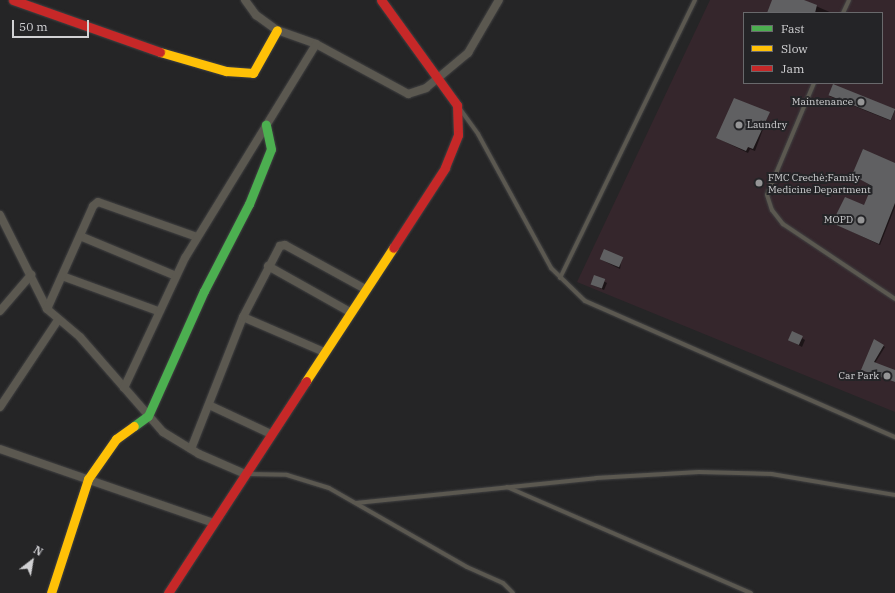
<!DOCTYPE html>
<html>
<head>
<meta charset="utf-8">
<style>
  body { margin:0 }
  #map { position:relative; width:895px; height:593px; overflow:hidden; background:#252526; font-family:"IBM Plex Serif",serif }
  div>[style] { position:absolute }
  .medical>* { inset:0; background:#35262c }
  .shadow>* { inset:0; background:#0007; transform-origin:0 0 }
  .building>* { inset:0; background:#606062; transform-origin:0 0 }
  .roads { filter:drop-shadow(0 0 1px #414142) drop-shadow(0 0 1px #414142) }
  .lane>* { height:4px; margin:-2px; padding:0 2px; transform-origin:2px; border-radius:2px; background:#5b5850 }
  .street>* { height:8px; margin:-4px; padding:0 4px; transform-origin:4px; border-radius:4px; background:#5b5850 }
  .fast>* { height:9px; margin:-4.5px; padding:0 4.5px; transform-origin:4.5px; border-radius:4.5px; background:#4caf50 }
  .slow>* { height:9px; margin:-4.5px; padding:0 4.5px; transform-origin:4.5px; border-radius:4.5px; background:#ffc107 }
  .jam>* { height:9px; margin:-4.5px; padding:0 4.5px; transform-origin:4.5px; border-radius:4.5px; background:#c62828 }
  .dots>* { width:11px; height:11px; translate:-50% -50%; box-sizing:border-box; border:2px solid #242427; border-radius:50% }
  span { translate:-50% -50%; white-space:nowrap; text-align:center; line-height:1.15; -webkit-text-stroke:4px #242427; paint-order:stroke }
  .poi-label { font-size:10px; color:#d1d1d3 }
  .right { translate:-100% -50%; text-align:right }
  .left { translate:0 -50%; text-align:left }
  .legend { position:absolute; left:743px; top:12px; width:140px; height:72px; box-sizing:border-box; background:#242427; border:1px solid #69696c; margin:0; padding:5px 7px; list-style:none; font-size:12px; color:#d1d1d3 }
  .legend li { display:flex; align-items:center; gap:8px; height:20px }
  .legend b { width:20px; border:1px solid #69696c }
  .north { position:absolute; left:12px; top:541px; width:40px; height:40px; -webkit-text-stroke:3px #242427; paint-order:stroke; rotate:31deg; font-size:11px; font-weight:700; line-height:16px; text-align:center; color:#d1d1d3 }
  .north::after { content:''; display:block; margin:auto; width:14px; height:18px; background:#d1d1d3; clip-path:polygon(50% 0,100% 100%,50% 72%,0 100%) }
  .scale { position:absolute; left:12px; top:20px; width:77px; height:18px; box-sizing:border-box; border:2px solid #d1d1d3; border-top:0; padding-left:5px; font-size:12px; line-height:14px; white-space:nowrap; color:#d1d1d3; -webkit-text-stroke:3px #242427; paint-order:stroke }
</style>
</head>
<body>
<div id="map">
  <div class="medical">
    <div style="clip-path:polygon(evenodd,710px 0,895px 0,895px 412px,577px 282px,710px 0,744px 13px,882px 13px,882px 83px,744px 83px,744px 13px)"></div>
  </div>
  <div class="shadow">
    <div style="clip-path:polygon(774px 0,802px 0,832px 13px,769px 13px)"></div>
    <div style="left:834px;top:85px;width:66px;height:12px;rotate:22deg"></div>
    <div style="clip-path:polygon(769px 113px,755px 151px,750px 149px,748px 153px,717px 138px)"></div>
    <div style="clip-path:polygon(895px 164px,895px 207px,880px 245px,834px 223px,864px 207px,873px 187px,853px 175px)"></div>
    <div style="clip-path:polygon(622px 258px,620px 269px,600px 259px)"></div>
    <div style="clip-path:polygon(594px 276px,607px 283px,604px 290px,591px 284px)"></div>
    <div style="clip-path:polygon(792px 332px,805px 340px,802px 347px,789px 340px)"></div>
    <div style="clip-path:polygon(875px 341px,885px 347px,875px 363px,895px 371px,895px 382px,863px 370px)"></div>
  </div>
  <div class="building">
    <div style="clip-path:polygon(772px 0,804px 0,817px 5px,815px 13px,767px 13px)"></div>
    <div style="left:833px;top:84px;width:67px;height:12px;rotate:22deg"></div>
    <div style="clip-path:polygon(734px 98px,770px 112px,753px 149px,748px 147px,746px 151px,716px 138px)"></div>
    <div style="clip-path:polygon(863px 149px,895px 163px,895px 203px,879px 244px,832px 223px,845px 197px,864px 205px,872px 186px,852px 175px)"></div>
    <div style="left:604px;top:249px;width:21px;height:11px;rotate:23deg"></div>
    <div style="left:594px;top:275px;width:12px;height:10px;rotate:20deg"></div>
    <div style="left:792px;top:331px;width:12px;height:10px;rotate:24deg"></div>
    <div style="clip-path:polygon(874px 339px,884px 345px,874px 362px,895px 370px,895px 382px,861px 370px)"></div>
  </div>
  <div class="roads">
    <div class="lane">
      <div style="left:843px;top:13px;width:14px;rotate:-65deg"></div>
      <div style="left:814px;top:83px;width:121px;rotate:112.8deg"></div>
      <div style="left:767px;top:195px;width:16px;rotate:72deg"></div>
      <div style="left:772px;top:210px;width:18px;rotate:52deg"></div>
      <div style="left:783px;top:224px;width:135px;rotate:33.8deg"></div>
      <div style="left:460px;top:109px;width:31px;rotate:54deg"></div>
      <div style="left:478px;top:134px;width:153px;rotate:61.4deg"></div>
      <div style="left:551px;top:268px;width:47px;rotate:44.1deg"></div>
      <div style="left:585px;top:301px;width:339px;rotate:23.7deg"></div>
      <div style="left:560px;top:278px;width:309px;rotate:-64.1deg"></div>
      <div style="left:248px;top:474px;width:39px;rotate:1deg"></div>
      <div style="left:287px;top:475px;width:44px;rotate:17.2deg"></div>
      <div style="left:329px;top:488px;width:159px;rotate:29.8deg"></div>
      <div style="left:467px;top:567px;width:39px;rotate:24deg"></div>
      <div style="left:503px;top:583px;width:14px;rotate:45deg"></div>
      <div style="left:507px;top:487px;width:266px;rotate:23.5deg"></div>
      <div style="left:356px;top:503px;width:241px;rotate:-5.9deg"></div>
      <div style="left:596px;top:478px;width:103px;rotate:-3.3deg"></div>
      <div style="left:699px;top:472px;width:73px;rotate:1.6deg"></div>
      <div style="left:772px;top:474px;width:125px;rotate:9.7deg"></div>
    </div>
    <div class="street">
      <div style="left:245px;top:0;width:19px;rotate:54deg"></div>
      <div style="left:256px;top:15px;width:26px;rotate:36deg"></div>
      <div style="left:277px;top:30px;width:41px;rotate:19.7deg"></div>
      <div style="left:316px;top:44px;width:105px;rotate:28.5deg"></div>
      <div style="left:408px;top:94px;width:19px;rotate:-18deg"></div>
      <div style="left:426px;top:88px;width:55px;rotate:-39.8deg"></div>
      <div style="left:468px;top:53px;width:61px;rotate:-59.7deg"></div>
      <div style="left:0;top:215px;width:105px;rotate:63.4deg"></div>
      <div style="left:47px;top:309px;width:43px;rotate:40.3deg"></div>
      <div style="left:80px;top:337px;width:126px;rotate:48.9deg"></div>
      <div style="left:163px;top:432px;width:42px;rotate:31.4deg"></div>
      <div style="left:199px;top:454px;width:50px;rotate:23.5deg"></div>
      <div style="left:80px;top:236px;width:104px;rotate:22.6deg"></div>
      <div style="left:268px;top:266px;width:94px;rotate:29.3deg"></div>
      <div style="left:62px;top:276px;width:102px;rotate:20deg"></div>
      <div style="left:47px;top:309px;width:113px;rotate:-65.9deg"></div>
      <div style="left:93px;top:206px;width:6px;rotate:-39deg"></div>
      <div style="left:98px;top:202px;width:105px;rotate:19.5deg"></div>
      <div style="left:0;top:311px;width:48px;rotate:-49.3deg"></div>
      <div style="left:243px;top:317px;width:88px;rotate:23.4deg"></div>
      <div style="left:124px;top:388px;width:144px;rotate:-64.9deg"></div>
      <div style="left:185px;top:258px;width:251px;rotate:-58.5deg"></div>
      <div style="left:209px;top:405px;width:68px;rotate:25.1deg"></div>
      <div style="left:0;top:407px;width:105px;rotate:-56.3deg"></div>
      <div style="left:0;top:449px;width:226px;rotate:19.1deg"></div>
      <div style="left:191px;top:449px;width:142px;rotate:-68.5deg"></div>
      <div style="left:243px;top:317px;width:80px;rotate:-62.5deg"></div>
      <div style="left:280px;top:246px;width:5px;rotate:-11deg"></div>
      <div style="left:285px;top:245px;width:91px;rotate:28.8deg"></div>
    </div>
    <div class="fast">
      <div style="left:134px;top:426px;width:17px;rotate:-36deg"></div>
      <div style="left:148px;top:416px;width:137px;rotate:-65.9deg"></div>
      <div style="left:204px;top:291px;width:98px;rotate:-62.7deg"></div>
      <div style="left:249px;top:204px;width:59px;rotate:-68.2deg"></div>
      <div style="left:271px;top:149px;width:25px;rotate:-102deg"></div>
    </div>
    <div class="slow">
      <div style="left:160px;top:52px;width:69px;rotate:16.1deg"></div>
      <div style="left:226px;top:71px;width:27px;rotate:4deg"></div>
      <div style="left:253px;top:73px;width:49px;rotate:-60.8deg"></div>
      <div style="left:306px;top:381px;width:159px;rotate:-56.8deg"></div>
      <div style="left:51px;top:593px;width:120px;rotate:-72deg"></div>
      <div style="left:88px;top:479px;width:49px;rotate:-55deg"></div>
      <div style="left:116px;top:439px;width:22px;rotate:-36deg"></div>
    </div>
    <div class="jam">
      <div style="left:13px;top:0;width:156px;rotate:19.5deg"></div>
      <div style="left:381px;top:0;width:130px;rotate:54.1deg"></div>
      <div style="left:457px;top:105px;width:30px;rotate:88deg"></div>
      <div style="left:458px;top:135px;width:35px;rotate:112deg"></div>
      <div style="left:445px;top:168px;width:95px;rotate:123deg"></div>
      <div style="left:168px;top:593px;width:253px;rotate:-56.9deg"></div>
    </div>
  </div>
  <div class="dots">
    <div style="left:861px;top:102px;background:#959596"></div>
    <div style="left:739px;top:125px;background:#959596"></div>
    <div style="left:759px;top:183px;background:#959596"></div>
    <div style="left:861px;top:220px;background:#959596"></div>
    <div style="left:887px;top:376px;background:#959596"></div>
  </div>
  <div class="poi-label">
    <span class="right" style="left:853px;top:102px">Maintenance</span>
    <span class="left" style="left:747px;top:125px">Laundry</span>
    <span class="left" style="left:768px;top:183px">FMC Crechè;Family<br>Medicine Department</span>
    <span class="right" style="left:853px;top:220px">MOPD</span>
    <span class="right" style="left:879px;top:376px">Car Park</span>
  </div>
  <ul class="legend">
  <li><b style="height:5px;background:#4caf50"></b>Fast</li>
  <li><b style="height:5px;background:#ffc107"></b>Slow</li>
  <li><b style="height:5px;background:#c62828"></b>Jam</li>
  </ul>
  <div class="north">N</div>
  <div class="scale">50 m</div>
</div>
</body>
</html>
